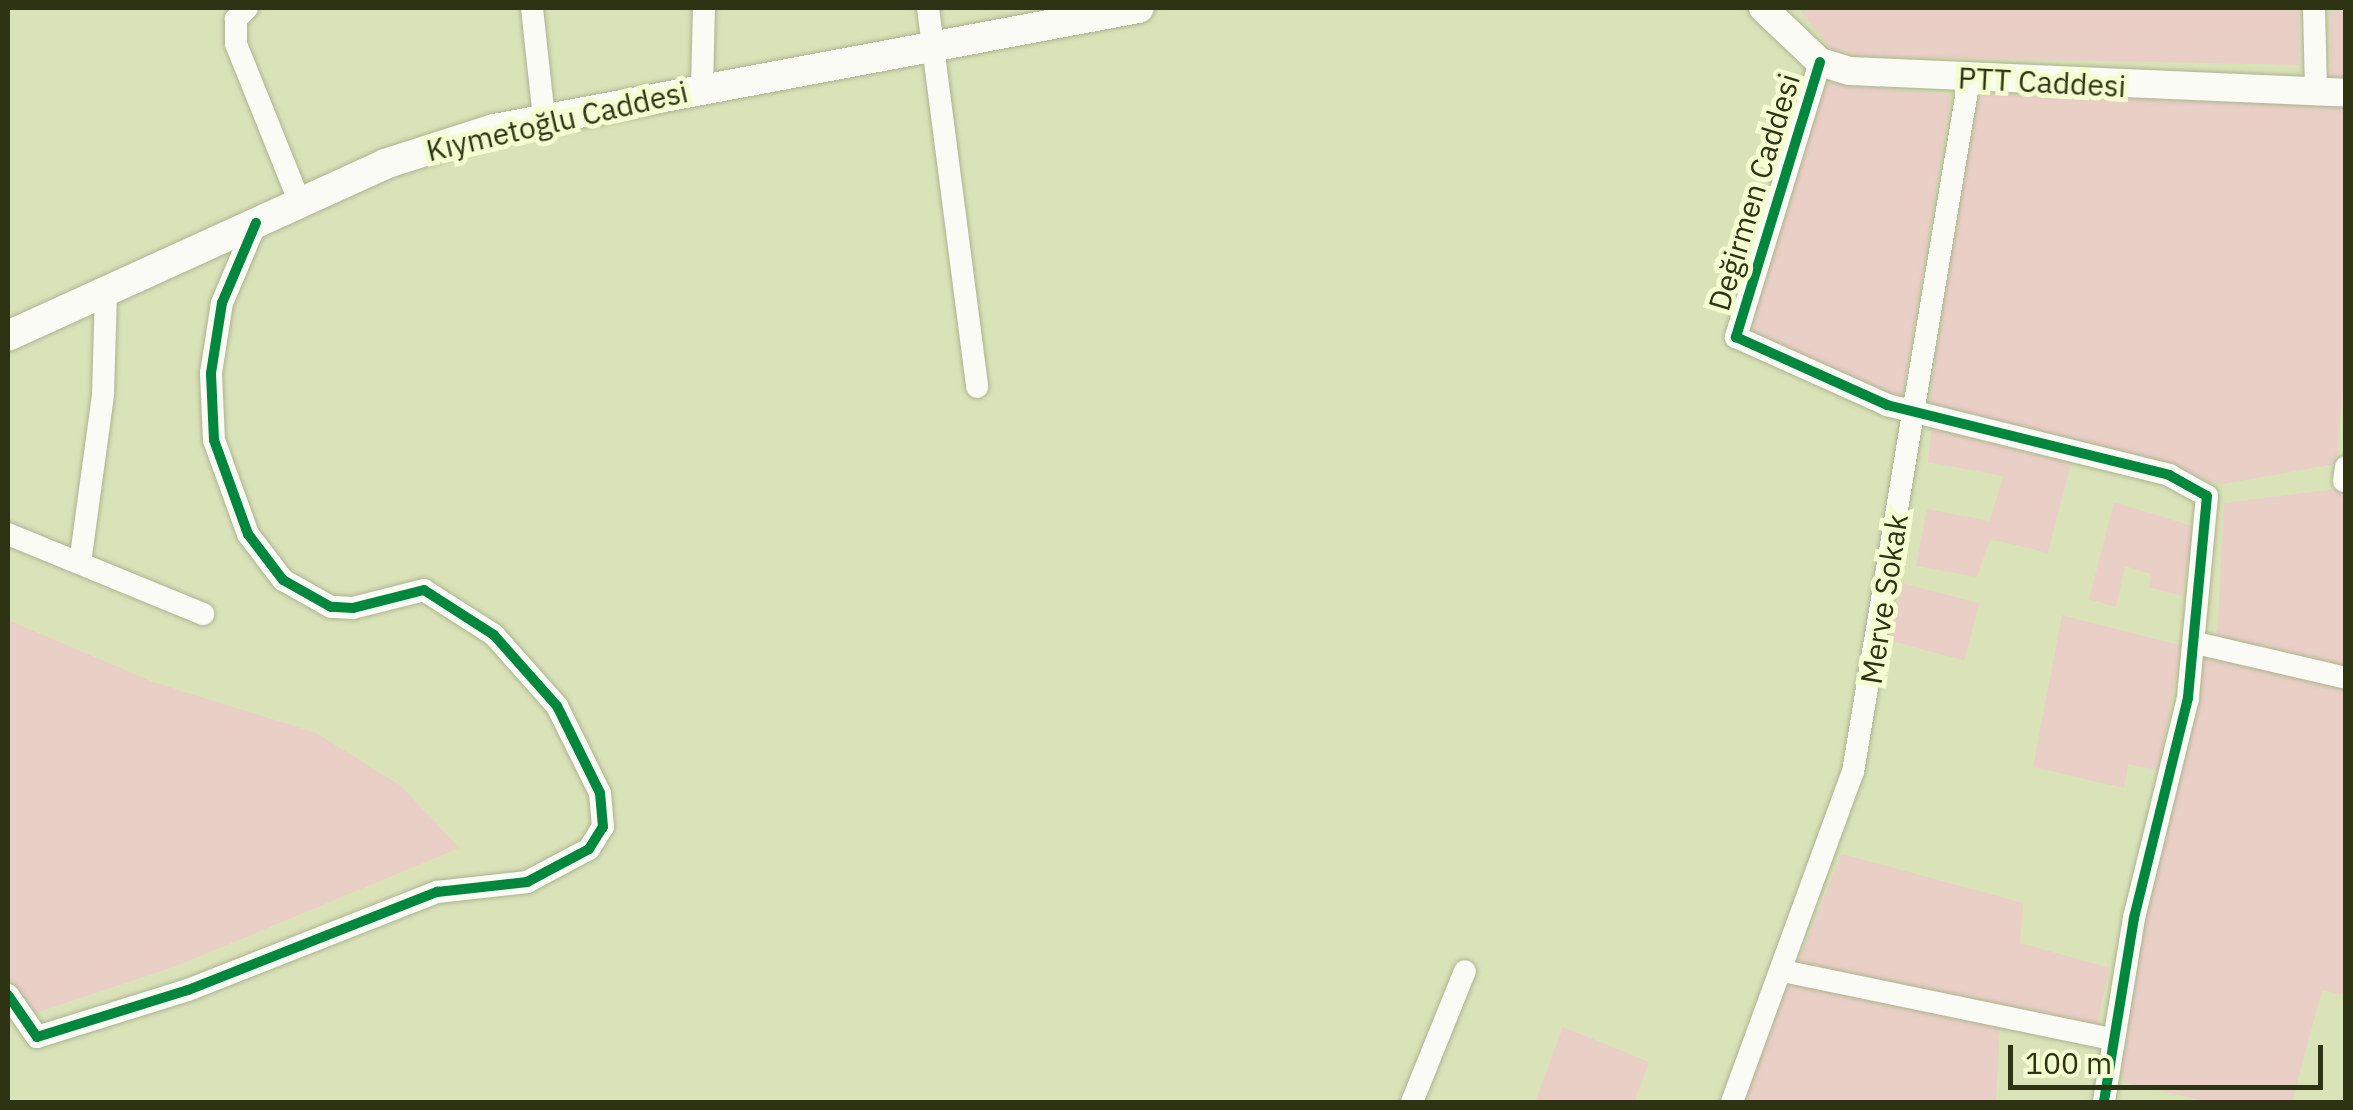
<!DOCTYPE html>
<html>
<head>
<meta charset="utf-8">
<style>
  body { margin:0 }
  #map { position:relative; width:2353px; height:1110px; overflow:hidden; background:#dae2b8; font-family:"IBM Plex Sans",sans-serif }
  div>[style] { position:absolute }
  .green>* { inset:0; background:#eacfc6; transform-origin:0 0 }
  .roads { filter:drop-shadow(0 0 2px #adb392) drop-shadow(0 0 2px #adb392) }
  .minor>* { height:22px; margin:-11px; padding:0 11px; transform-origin:11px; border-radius:11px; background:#f9fbf4 }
  .tertiary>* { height:28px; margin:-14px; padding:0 14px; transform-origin:14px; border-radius:14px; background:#f9fbf4 }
  .secondary>* { height:30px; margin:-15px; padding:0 15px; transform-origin:15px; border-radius:15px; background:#f9fbf4 }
  .cycleway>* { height:10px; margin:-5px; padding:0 5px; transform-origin:5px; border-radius:5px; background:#00873e }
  span { translate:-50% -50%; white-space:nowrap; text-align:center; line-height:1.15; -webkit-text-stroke:10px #f4fed0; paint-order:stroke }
  .street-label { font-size:30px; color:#2d3313 }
  .frame { position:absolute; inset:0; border:10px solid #2d3313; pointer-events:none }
  .scale { position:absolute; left:2008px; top:1045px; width:315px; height:45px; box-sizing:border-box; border:5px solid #2d3313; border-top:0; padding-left:12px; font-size:30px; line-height:35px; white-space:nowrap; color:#2d3313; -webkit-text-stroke:8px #f4fed0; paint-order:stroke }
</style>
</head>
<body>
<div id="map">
  <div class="green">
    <div style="clip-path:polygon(1798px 8px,2299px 8px,2299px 65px,1855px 56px,1833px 51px)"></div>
    <div style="left:2330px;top:8px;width:15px;height:69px"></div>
    <div style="clip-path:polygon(1822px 82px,1951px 95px,1902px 401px,1748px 333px)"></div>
    <div style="clip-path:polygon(1982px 94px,2345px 106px,2346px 360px,2336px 464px,2223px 484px,1929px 406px,1970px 106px)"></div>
    <div style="clip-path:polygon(1932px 427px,2071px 463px,2048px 553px,1990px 539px,1977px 577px,1916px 566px,1927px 509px,1990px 521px,2003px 476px,1928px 462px)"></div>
    <div style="clip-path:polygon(2345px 488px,2345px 671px,2217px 642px,2224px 503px)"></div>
    <div style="clip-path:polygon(2114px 502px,2195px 527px,2182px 596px,2149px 587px,2151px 574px,2125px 566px,2116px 607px,2089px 599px)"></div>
    <div style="left:1903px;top:583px;width:79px;height:59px;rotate:15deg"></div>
    <div style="clip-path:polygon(2062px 615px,2182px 646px,2158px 770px,2128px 764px,2124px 788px,2033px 767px)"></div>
    <div style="clip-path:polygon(8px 620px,153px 682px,316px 733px,401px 786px,459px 848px,176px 966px,35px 1013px,8px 981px)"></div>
    <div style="clip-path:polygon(2203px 657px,2345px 688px,2345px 995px,2322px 990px,2292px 1102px,2208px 1102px,2124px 1082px,2118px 1044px)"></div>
    <div style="clip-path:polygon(1842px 854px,2023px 903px,2020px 943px,2109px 968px,2096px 1028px,1796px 967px)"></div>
    <div style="clip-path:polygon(1788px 980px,2000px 1026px,1996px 1102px,1745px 1102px)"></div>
    <div style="clip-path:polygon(1563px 1027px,1649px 1062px,1634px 1102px,1535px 1102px)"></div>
  </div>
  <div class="roads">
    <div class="minor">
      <div style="left:247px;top:8px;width:16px;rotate:135deg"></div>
      <div style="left:236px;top:19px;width:25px;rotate:90deg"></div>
      <div style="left:236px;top:44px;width:171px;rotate:68.1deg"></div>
      <div style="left:532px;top:8px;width:111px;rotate:83.8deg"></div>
      <div style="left:928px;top:8px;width:382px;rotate:82.6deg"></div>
      <div style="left:2314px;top:8px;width:84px;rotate:88.6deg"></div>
      <div style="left:1820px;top:62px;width:288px;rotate:107deg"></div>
      <div style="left:1736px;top:337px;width:166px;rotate:24.2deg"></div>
      <div style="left:1887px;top:405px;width:291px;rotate:13.9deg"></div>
      <div style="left:2169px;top:475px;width:43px;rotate:28.9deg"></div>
      <div style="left:2207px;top:496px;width:203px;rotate:95.4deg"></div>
      <div style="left:2188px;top:698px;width:227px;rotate:103.8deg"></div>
      <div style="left:2134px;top:918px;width:186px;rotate:99.3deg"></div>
      <div style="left:702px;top:88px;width:80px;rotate:-88.6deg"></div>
      <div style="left:2344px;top:481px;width:14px;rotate:-82deg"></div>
      <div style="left:8px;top:534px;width:211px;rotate:22.3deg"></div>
      <div style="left:80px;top:563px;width:171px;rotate:-82.2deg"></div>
      <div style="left:103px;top:394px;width:102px;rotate:-88.3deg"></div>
      <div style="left:2196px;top:643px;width:154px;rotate:13.1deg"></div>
      <div style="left:1783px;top:971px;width:334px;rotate:11.7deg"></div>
      <div style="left:8px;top:995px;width:51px;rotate:55.4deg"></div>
      <div style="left:37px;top:1037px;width:158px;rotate:-17.3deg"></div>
      <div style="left:188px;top:990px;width:268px;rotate:-21.5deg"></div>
      <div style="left:437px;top:892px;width:91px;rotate:-6.3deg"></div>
      <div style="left:527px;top:882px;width:70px;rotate:-28deg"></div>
      <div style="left:589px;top:849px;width:26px;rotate:-58deg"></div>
      <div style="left:603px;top:827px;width:34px;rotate:-95deg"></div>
      <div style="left:600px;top:793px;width:97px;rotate:-116.3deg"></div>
      <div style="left:557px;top:706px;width:95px;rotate:-131.6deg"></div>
      <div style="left:494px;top:635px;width:83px;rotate:-147.3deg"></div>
      <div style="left:424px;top:590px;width:73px;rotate:165.8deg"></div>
      <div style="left:353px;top:608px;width:22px;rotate:-177deg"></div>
      <div style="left:331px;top:607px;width:55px;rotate:-150.6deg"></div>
      <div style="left:283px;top:580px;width:58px;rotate:-127.3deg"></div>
      <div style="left:248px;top:534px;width:100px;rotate:-109.9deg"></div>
      <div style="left:214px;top:440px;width:67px;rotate:-92.6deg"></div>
      <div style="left:211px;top:373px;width:71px;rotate:-81.1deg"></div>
      <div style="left:222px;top:303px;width:87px;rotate:-67deg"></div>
      <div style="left:1412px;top:1102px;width:141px;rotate:-68deg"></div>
      <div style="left:1732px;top:1102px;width:351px;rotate:-69.9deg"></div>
      <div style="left:1853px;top:772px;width:703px;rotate:-80.5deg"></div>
    </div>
    <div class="tertiary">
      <div style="left:1763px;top:8px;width:79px;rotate:43.5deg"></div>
      <div style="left:1820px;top:62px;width:31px;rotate:17deg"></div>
      <div style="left:1850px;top:71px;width:496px;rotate:2.5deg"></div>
    </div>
    <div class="secondary">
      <div style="left:8px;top:336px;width:414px;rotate:-24.5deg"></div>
      <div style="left:385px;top:164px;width:114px;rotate:-17.8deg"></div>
      <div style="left:494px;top:129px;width:656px;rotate:-10.63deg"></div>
    </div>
  </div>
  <div class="cycleway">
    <div style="left:1820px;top:62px;width:288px;rotate:107deg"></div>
    <div style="left:1736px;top:337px;width:166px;rotate:24.2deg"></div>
    <div style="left:1887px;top:405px;width:291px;rotate:13.9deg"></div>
    <div style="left:2169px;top:475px;width:43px;rotate:28.9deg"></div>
    <div style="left:2207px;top:496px;width:203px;rotate:95.4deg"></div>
    <div style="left:2188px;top:698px;width:227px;rotate:103.8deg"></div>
    <div style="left:2134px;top:918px;width:186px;rotate:99.3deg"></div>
    <div style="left:8px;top:995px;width:51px;rotate:55.4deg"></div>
    <div style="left:37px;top:1037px;width:158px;rotate:-17.3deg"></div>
    <div style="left:188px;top:990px;width:268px;rotate:-21.5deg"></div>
    <div style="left:437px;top:892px;width:91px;rotate:-6.3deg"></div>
    <div style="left:527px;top:882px;width:70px;rotate:-28deg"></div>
    <div style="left:589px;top:849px;width:26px;rotate:-58deg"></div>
    <div style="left:603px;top:827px;width:34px;rotate:-95deg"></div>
    <div style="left:600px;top:793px;width:97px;rotate:-116.3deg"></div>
    <div style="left:557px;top:706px;width:95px;rotate:-131.6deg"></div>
    <div style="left:494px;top:635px;width:83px;rotate:-147.3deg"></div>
    <div style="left:424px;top:590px;width:73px;rotate:165.8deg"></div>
    <div style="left:353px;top:608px;width:22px;rotate:-177deg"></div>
    <div style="left:331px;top:607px;width:55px;rotate:-150.6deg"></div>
    <div style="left:283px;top:580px;width:58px;rotate:-127.3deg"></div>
    <div style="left:248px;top:534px;width:100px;rotate:-109.9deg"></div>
    <div style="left:214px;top:440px;width:67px;rotate:-92.6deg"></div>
    <div style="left:211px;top:373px;width:71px;rotate:-81.1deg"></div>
    <div style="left:222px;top:303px;width:87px;rotate:-67deg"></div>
  </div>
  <div class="street-label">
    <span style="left:2042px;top:82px;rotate:3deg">PTT Caddesi</span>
    <span style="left:557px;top:121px;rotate:-13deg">Kıymetoğlu Caddesi</span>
    <span style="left:1754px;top:192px;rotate:-73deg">Değirmen Caddesi</span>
    <span style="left:1884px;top:599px;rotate:-81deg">Merve Sokak</span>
  </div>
  <div class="frame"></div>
  <div class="scale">100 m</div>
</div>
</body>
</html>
